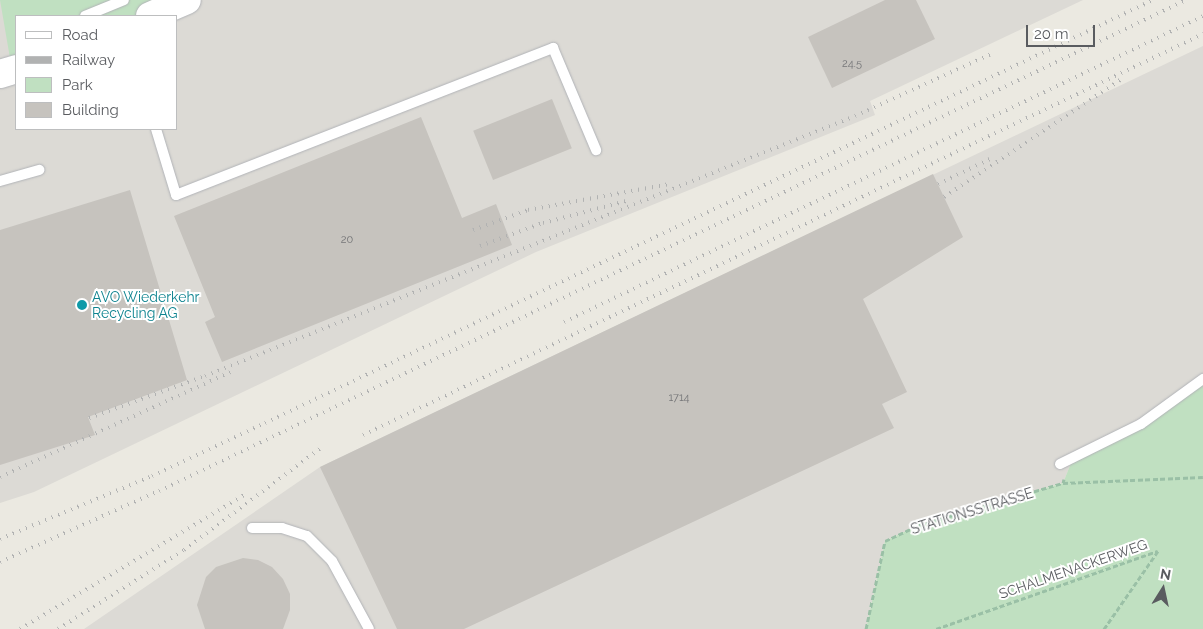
<!DOCTYPE html>
<html>
<head>
<meta charset="utf-8">
<style>
  body { margin:0 }
  #map { position:relative; width:1203px; height:629px; overflow:hidden; background:#ebe9e1; font-family:Raleway,sans-serif }
  div>[style] { position:absolute }
  .industrial>* { inset:0; background:#dcdad5 }
  .green>* { inset:0; background:#c0e0c1 }
  .building>* { inset:0; background:#c6c3be; transform-origin:0 0 }
  .path>* { height:3px; margin-top:-1.5px; transform-origin:0; background:repeating-linear-gradient(90deg,#9ac0a6 0 5px,transparent 0 7.5px) }
  .roads { filter:drop-shadow(0 0 1px #b1b3b7) drop-shadow(0 0 1px #b1b3b7) }
  .lane>* { height:10px; margin:-5px; padding:0 5px; transform-origin:5px; border-radius:5px; background:#fff }
  .secondary>* { height:28px; margin:-14px; padding:0 14px; transform-origin:14px; border-radius:14px; background:#fff }
  .rail>* { height:4px; margin-top:-2px; transform-origin:0; background:repeating-linear-gradient(90deg,#b1b2b2 0 1px,transparent 0 7px) }
  .dots>* { width:14px; height:14px; translate:-50% -50%; box-sizing:border-box; border:2px solid #fff; border-radius:50% }
  span { translate:-50% -50%; white-space:nowrap; text-align:center; line-height:1.15; -webkit-text-stroke:4px #fff; paint-order:stroke }
  .number-label { font-size:11px; color:#757678 }
  .number-label span { -webkit-text-stroke-width:0 }
  .culture-label { font-size:14px; color:#0d838f }
  .left { translate:0 -50%; text-align:left }
  .street-label { font-size:14px; color:#5a5c60 }
  .legend { position:absolute; left:15px; top:15px; width:162px; height:115px; box-sizing:border-box; background:#fff; border:1px solid #bdbebf; margin:0; padding:6px 9px; list-style:none; font-size:15px; color:#5a5c60 }
  .legend li { display:flex; align-items:center; gap:10px; height:25px }
  .legend b { width:25px; border:1px solid #bdbebf }
  .north { position:absolute; left:1138px; top:564px; width:50px; height:50px; -webkit-text-stroke:4px #fff; paint-order:stroke; rotate:10deg; font-size:14px; font-weight:700; line-height:20px; text-align:center; color:#5a5c60 }
  .north::after { content:''; display:block; margin:auto; width:18px; height:22px; background:#5a5c60; clip-path:polygon(50% 0,100% 100%,50% 72%,0 100%) }
  .scale { position:absolute; left:1026px; top:25px; width:69px; height:22px; box-sizing:border-box; border:2px solid #5a5c60; border-top:0; padding-left:6px; font-size:15px; line-height:18px; white-space:nowrap; color:#5a5c60; -webkit-text-stroke:4px #fff; paint-order:stroke }
</style>
</head>
<body>
<div id="map">
  <div class="industrial">
    <div style="clip-path:polygon(evenodd,0 0,1083px 0,870px 101px,875px 115px,536px 252px,34px 492px,0 503px,0 0,16px 16px,176px 16px,176px 129px,16px 129px,16px 16px)"></div>
    <div style="clip-path:polygon(1203px 46px,1203px 379px,1141px 424px,1073px 458px,1063px 483px,919px 525px,885px 541px,866px 629px,84px 629px,320px 467px)"></div>
  </div>
  <div class="green">
    <div style="clip-path:polygon(0 0,187px 0,150px 16px,16px 16px,16px 69px,12px 70px)"></div>
    <div style="clip-path:polygon(1203px 379px,1203px 629px,866px 629px,885px 541px,919px 525px,1063px 483px,1073px 458px,1144px 421px)"></div>
  </div>
  <div class="building">
    <div style="clip-path:polygon(885px 0,916px 0,935px 39px,832px 88px,808px 37px)"></div>
    <div style="left:552px;top:99px;width:53px;height:85px;rotate:68deg"></div>
    <div style="clip-path:polygon(421px 117px,462px 218px,496px 204px,512px 245px,222px 362px,205px 322px,215px 317px,174px 216px)"></div>
    <div style="clip-path:polygon(933px 174px,963px 237px,863px 299px,907px 392px,882px 404px,894px 428px,464px 629px,397px 629px,320px 467px)"></div>
    <div style="clip-path:polygon(130px 190px,187px 380px,88px 417px,95px 435px,0 465px,0 230px)"></div>
    <div style="clip-path:polygon(243px 558px,258px 560px,272px 567px,283px 579px,290px 594px,290px 610px,283px 629px,205px 629px,197px 605px,206px 577px,216px 567px)"></div>
  </div>
  <div class="path">
    <div style="left:1063px;top:483px;width:140px;rotate:-2.5deg"></div>
    <div style="left:866px;top:629px;width:90px;rotate:-77.8deg"></div>
    <div style="left:885px;top:541px;width:38px;rotate:-25deg"></div>
    <div style="left:919px;top:525px;width:150px;rotate:-16.3deg"></div>
    <div style="left:1063px;top:483px;width:4px;rotate:-76deg"></div>
    <div style="left:936px;top:629px;width:235px;rotate:-19.4deg"></div>
    <div style="left:1158px;top:551px;width:95px;rotate:124.7deg"></div>
  </div>
  <div class="roads">
    <div class="lane">
      <div style="left:85px;top:16px;width:42px;rotate:-22.3deg"></div>
      <div style="left:156px;top:129px;width:69px;rotate:73.1deg"></div>
      <div style="left:176px;top:195px;width:405px;rotate:-21.3deg"></div>
      <div style="left:553px;top:48px;width:111px;rotate:67.1deg"></div>
      <div style="left:0;top:181px;width:41px;rotate:-15.8deg"></div>
      <div style="left:1060px;top:464px;width:90px;rotate:-26.3deg"></div>
      <div style="left:1141px;top:424px;width:77px;rotate:-36deg"></div>
      <div style="left:252px;top:528px;width:30px"></div>
      <div style="left:282px;top:528px;width:26px;rotate:18deg"></div>
      <div style="left:307px;top:536px;width:35px;rotate:45deg"></div>
      <div style="left:332px;top:561px;width:77px;rotate:61.4deg"></div>
    </div>
    <div class="secondary">
      <div style="left:150px;top:16px;width:40px;rotate:-23.4deg"></div>
      <div style="left:0;top:74px;width:17px;rotate:-17deg"></div>
    </div>
  </div>
  <div class="rail">
    <div style="left:938px;top:184px;width:58px;rotate:-25.7deg"></div>
    <div style="left:944px;top:197px;width:215px;rotate:-33.6deg"></div>
    <div style="left:473px;top:230px;width:59px;rotate:-20deg"></div>
    <div style="left:528px;top:210px;width:144px;rotate:-10.4deg"></div>
    <div style="left:480px;top:246px;width:67px;rotate:-20.1deg"></div>
    <div style="left:543px;top:223px;width:90px;rotate:-14.8deg"></div>
    <div style="left:564px;top:322px;width:708px;rotate:-25.59deg"></div>
    <div style="left:89px;top:418px;width:123px;rotate:-19.9deg"></div>
    <div style="left:205px;top:376px;width:700px;rotate:-21.8deg"></div>
    <div style="left:855px;top:116px;width:152px;rotate:-24.5deg"></div>
    <div style="left:363px;top:435px;width:931px;rotate:-25.52deg"></div>
    <div style="left:0;top:477px;width:258px;rotate:-24.5deg"></div>
    <div style="left:0;top:539px;width:165px;rotate:-22.5deg"></div>
    <div style="left:152px;top:476px;width:125px;rotate:-25.1deg"></div>
    <div style="left:265px;top:423px;width:984px;rotate:-25.47deg"></div>
    <div style="left:0;top:562px;width:174px;rotate:-24.1deg"></div>
    <div style="left:159px;top:491px;width:1138px;rotate:-25.55deg"></div>
    <div style="left:20px;top:629px;width:265px;rotate:-30.9deg"></div>
    <div style="left:58px;top:629px;width:149px;rotate:-32.1deg"></div>
    <div style="left:184px;top:550px;width:172px;rotate:-36.7deg"></div>
  </div>
  <div class="dots">
    <div style="left:82px;top:305px;background:#0f9aa8"></div>
  </div>
  <div class="number-label">
    <span style="left:852px;top:64px">24.5</span>
    <span style="left:347px;top:240px">20</span>
    <span style="left:679px;top:398px">1714</span>
  </div>
  <div class="culture-label">
    <span class="left" style="left:92px;top:305px">AVO Wiederkehr<br>Recycling AG</span>
  </div>
  <div class="street-label">
    <span style="left:972px;top:511px;rotate:-17deg">STATIONSSTRASSE</span>
    <span style="left:1073px;top:569px;rotate:-19deg">SCHALMENACKERWEG</span>
  </div>
  <ul class="legend">
  <li><b style="height:6px;background:#fff"></b>Road</li>
  <li><b style="height:6px;background:#b1b2b2"></b>Railway</li>
  <li><b style="height:14px;background:#c0e0c1"></b>Park</li>
  <li><b style="height:14px;background:#c6c3be"></b>Building</li>
  </ul>
  <div class="north">N</div>
  <div class="scale">20 m</div>
</div>
</body>
</html>
